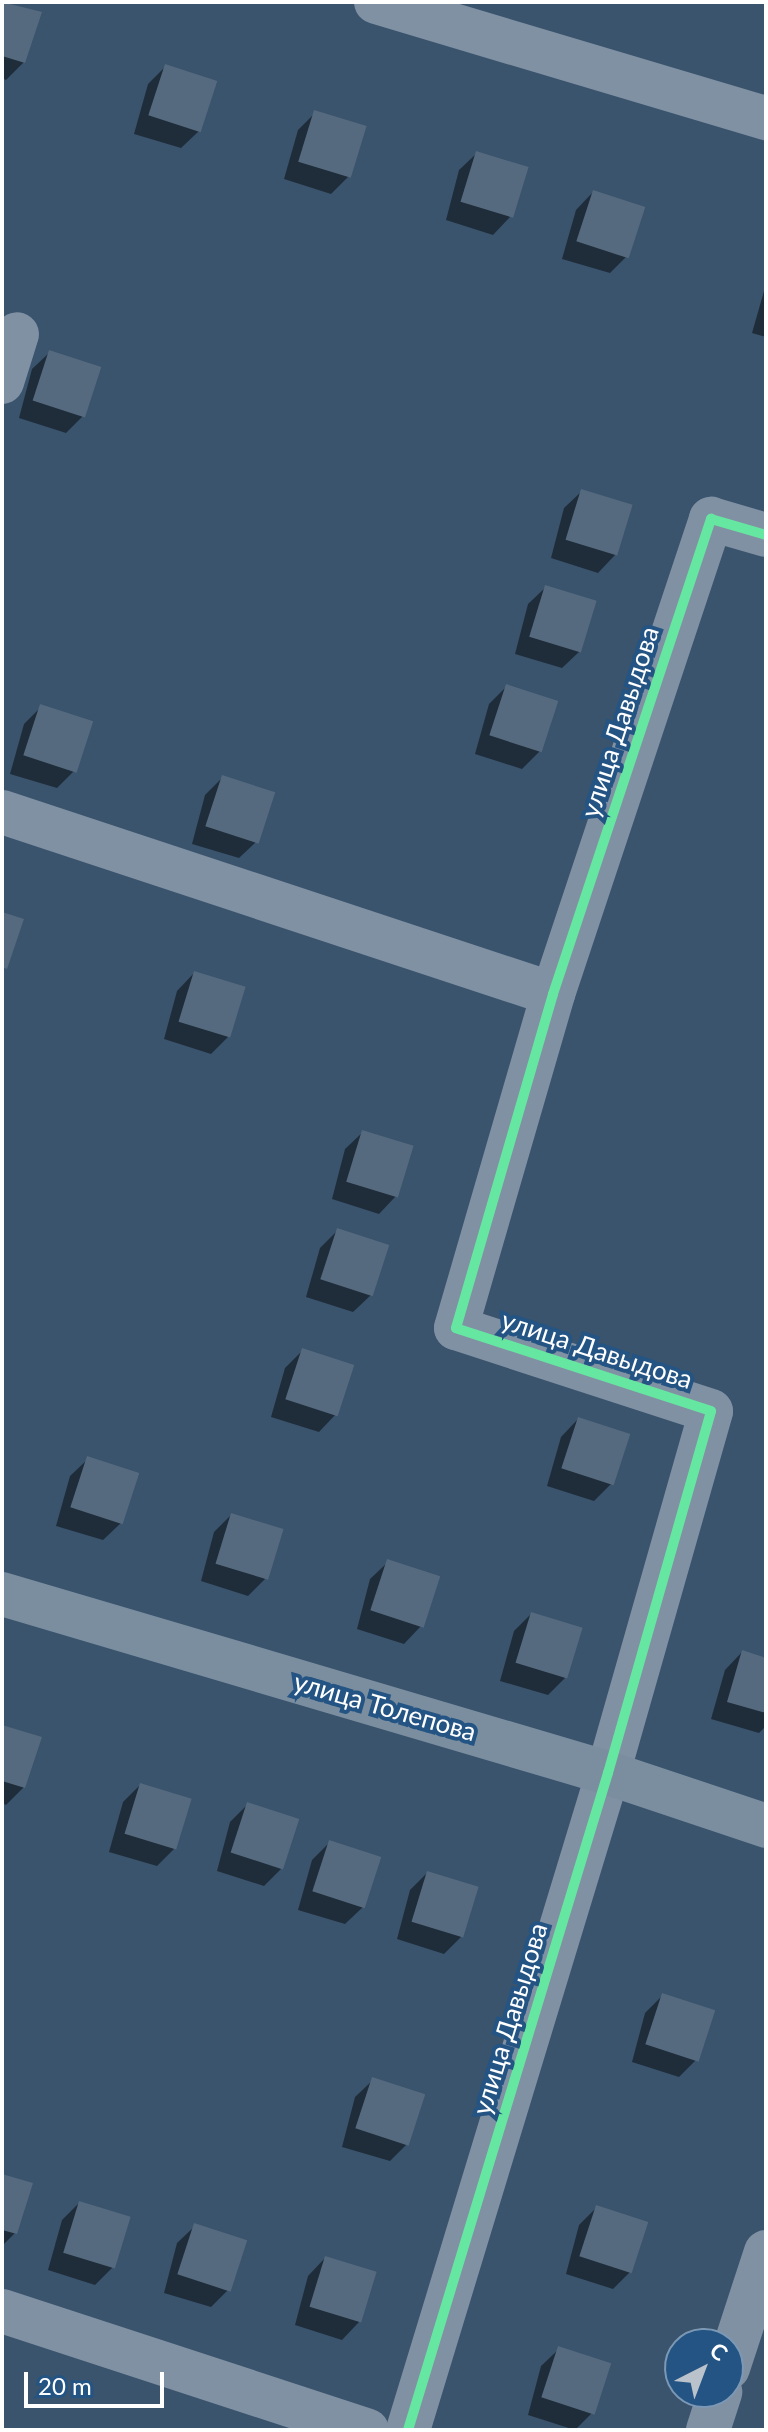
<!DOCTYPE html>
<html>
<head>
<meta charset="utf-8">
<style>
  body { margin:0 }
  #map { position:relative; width:768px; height:2432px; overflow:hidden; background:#3a546d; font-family:Lato,sans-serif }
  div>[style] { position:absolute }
  .shadow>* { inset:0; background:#0007 }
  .building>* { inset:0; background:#556a7e; transform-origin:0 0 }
  .street>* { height:44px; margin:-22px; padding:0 22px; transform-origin:22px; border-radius:22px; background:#8091a3 }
  .secondary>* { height:44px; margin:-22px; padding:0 22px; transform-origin:22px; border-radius:22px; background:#7b8e9f }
  .cycleway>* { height:10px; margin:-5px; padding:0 5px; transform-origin:5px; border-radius:5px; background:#66e7a1 }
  span { translate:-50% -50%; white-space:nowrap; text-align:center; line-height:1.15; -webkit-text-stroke:8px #245483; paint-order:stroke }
  .street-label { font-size:26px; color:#fff }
  .frame { position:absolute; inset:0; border:4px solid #fff; pointer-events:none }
  .north { position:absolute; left:664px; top:2328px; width:80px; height:80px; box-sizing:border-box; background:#245483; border:2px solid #7c98b5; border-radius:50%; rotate:42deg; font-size:22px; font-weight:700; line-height:32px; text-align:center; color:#fff }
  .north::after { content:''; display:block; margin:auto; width:28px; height:36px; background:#bac3cc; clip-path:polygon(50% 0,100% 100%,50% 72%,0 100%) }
  .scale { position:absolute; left:24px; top:2372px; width:140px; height:36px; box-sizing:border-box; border:4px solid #fff; border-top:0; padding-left:10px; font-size:24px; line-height:28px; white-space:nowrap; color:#fff; -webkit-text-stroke:6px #245483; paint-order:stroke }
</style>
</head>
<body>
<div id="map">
  <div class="shadow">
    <div style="clip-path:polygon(2px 2px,24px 62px,6px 80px,2px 78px)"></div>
    <div style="clip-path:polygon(165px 67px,199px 131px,181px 148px,134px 134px,148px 84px)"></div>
    <div style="clip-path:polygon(315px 113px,364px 128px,349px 176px,331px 194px,284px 179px,298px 130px)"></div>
    <div style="clip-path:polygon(477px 153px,510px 217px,493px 235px,446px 220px,459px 170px)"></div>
    <div style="clip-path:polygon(593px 192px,627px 256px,610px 273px,562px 259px,576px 210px)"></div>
    <div style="clip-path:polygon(766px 284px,766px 337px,752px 333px)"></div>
    <div style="clip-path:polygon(50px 352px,83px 416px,66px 433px,19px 418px,32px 369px)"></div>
    <div style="clip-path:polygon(582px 491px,615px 555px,598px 573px,551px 558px,564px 508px)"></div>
    <div style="clip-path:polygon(546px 587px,580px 651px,562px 668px,515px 654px,528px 604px)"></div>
    <div style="clip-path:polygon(506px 687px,540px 751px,522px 769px,475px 754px,489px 704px)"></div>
    <div style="clip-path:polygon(41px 707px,74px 771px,57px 788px,10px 774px,24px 724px)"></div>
    <div style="clip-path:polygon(223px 777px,257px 841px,239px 858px,192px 844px,205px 795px)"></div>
    <div style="clip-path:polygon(194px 973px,228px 1037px,211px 1054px,164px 1039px,177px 991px)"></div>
    <div style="clip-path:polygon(363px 1132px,396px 1196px,379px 1214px,332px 1199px,345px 1149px)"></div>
    <div style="clip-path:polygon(338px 1230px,371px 1295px,353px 1312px,306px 1297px,320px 1248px)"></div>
    <div style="clip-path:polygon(303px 1350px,336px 1414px,319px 1432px,271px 1417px,285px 1368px)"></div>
    <div style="clip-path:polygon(578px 1419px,628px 1435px,612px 1483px,594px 1501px,547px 1486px,561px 1437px)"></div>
    <div style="clip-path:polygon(88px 1459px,121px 1523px,103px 1540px,56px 1526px,70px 1476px)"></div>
    <div style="clip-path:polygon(231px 1515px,265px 1579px,248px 1596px,201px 1581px,214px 1532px)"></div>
    <div style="clip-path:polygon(388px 1562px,421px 1626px,404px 1644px,357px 1629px,370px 1579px)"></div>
    <div style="clip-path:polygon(531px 1614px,565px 1678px,548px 1695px,500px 1681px,514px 1631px)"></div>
    <div style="clip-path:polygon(742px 1652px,766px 1660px,766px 1726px,759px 1733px,711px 1719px,725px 1670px)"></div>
    <div style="clip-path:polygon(2px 1727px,24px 1787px,6px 1805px,2px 1803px)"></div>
    <div style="clip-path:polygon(140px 1785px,174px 1849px,157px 1866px,109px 1852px,123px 1802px)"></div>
    <div style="clip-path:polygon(248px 1804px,282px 1868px,264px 1886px,217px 1871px,230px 1822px)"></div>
    <div style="clip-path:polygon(330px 1842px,363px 1907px,345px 1924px,298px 1910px,312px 1860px)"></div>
    <div style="clip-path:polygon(427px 1873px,461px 1937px,444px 1954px,397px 1939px,410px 1890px)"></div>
    <div style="clip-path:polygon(663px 1995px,696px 2060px,679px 2077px,632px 2062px,645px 2013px)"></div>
    <div style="clip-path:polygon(373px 2080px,407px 2144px,390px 2161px,342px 2147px,355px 2097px)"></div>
    <div style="clip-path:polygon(2px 2176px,15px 2233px,2px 2246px)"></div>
    <div style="clip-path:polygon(79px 2203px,113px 2267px,95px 2285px,48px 2270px,62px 2220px)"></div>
    <div style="clip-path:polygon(597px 2207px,630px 2272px,613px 2289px,566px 2274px,579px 2225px)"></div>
    <div style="clip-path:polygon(195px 2226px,228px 2290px,211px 2307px,164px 2293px,177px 2243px)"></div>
    <div style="clip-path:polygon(325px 2258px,359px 2322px,342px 2340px,295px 2325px,308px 2276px)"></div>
    <div style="clip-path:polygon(559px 2349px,609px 2364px,593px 2412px,575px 2430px,528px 2415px,541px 2366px)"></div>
  </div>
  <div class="building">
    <div style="clip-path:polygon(2px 2px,42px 12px,25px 63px,2px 56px)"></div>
    <div style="left:165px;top:64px;width:55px;height:54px;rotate:18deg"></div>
    <div style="left:314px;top:110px;width:55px;height:54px;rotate:17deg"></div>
    <div style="left:476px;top:151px;width:55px;height:53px;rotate:17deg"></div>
    <div style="left:593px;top:190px;width:55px;height:54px;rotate:18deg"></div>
    <div style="left:49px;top:350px;width:55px;height:53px;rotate:18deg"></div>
    <div style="left:581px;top:489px;width:54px;height:53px;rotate:17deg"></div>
    <div style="left:545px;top:585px;width:54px;height:54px;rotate:17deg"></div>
    <div style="left:506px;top:684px;width:55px;height:54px;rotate:18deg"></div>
    <div style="left:40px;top:704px;width:56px;height:54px;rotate:18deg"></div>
    <div style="left:222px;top:775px;width:56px;height:54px;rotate:18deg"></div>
    <div style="clip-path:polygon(2px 912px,24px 919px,7px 969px,2px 967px)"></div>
    <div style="left:194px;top:971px;width:54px;height:53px;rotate:17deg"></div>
    <div style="left:362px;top:1130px;width:54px;height:54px;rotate:17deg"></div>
    <div style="left:337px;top:1228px;width:55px;height:54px;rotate:18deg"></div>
    <div style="left:302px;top:1348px;width:55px;height:54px;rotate:18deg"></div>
    <div style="left:578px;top:1417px;width:55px;height:54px;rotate:18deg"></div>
    <div style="left:87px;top:1456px;width:55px;height:54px;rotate:18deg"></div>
    <div style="left:231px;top:1513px;width:55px;height:53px;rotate:17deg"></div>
    <div style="left:387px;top:1559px;width:56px;height:54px;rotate:18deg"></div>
    <div style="left:531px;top:1612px;width:54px;height:53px;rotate:17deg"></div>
    <div style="clip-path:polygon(742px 1650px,766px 1658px,766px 1713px,727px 1702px)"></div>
    <div style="clip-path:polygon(2px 1725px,42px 1737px,25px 1788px,2px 1781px)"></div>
    <div style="left:140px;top:1783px;width:54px;height:53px;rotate:17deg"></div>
    <div style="left:247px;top:1802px;width:55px;height:53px;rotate:18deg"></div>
    <div style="left:329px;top:1840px;width:55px;height:54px;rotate:18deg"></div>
    <div style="left:427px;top:1871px;width:54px;height:53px;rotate:17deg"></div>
    <div style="left:662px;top:1993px;width:56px;height:54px;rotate:18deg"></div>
    <div style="left:372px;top:2077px;width:56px;height:54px;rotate:18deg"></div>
    <div style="clip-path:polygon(2px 2174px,33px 2183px,17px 2234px,2px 2230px)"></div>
    <div style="left:79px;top:2201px;width:54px;height:54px;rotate:17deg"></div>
    <div style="left:596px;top:2205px;width:55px;height:54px;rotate:18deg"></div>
    <div style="left:194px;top:2223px;width:56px;height:54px;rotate:18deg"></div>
    <div style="left:325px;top:2256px;width:54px;height:53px;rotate:17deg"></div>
    <div style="left:558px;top:2346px;width:56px;height:54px;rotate:18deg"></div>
  </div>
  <div class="street">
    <div style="left:376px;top:2px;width:407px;rotate:16.6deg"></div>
    <div style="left:2px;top:382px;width:50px;rotate:-72.6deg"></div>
    <div style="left:2px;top:812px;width:580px;rotate:18.28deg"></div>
    <div style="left:2px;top:2311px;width:384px;rotate:18.1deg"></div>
    <div style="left:728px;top:2368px;width:122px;rotate:-71.9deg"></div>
    <div style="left:408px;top:2430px;width:687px;rotate:-73.07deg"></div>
    <div style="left:608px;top:1773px;width:376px;rotate:-74.1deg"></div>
    <div style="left:711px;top:1411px;width:268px;rotate:-162deg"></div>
    <div style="left:456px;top:1328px;width:348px;rotate:-73.8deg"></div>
    <div style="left:553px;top:994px;width:501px;rotate:-71.6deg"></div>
    <div style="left:711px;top:519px;width:57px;rotate:16.2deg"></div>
    <div style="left:708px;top:2430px;width:40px;rotate:-72deg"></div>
  </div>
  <div class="secondary">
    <div style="left:2px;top:1594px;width:632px;rotate:16.46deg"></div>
    <div style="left:608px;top:1773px;width:167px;rotate:18.5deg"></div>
  </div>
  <div class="cycleway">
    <div style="left:408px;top:2430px;width:687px;rotate:-73.07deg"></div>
    <div style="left:608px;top:1773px;width:376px;rotate:-74.1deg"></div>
    <div style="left:711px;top:1411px;width:268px;rotate:-162deg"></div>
    <div style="left:456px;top:1328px;width:348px;rotate:-73.8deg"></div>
    <div style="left:553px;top:994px;width:501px;rotate:-71.6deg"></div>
    <div style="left:711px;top:519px;width:57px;rotate:16.2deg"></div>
  </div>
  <div class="street-label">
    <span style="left:620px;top:722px;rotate:-72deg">улица Давыдова</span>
    <span style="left:597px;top:1350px;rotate:18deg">улица Давыдова</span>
    <span style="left:385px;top:1707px;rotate:16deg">улица Толепова</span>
    <span style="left:510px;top:2019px;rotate:-73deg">улица Давыдова</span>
  </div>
  <div class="frame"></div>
  <div class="north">С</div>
  <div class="scale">20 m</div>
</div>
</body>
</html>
